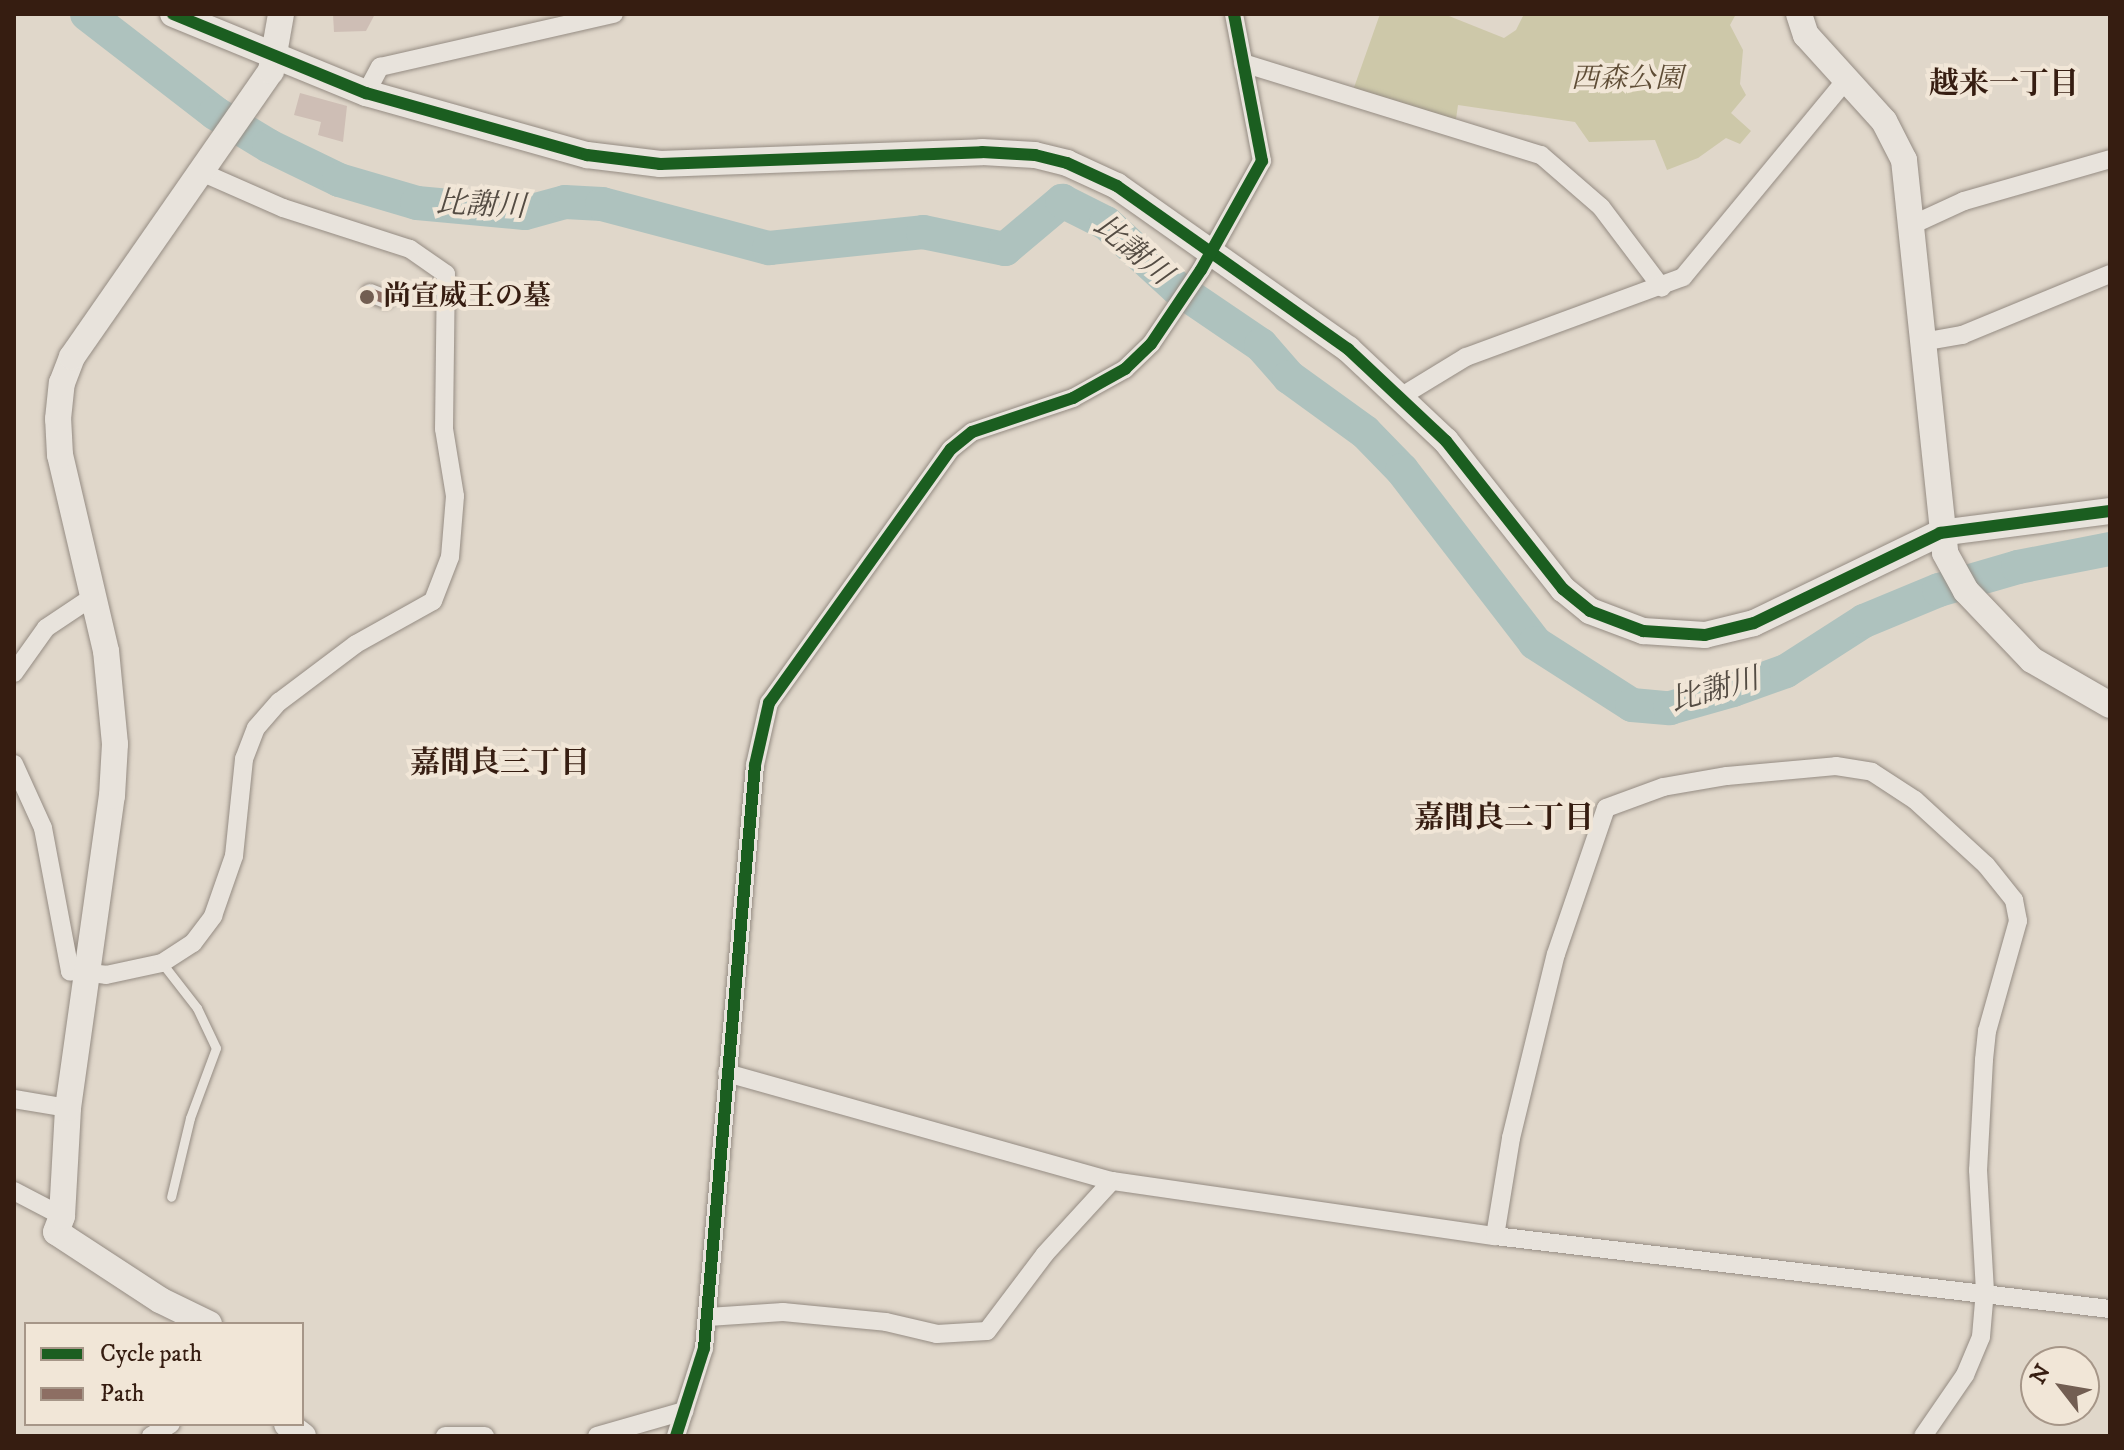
<!DOCTYPE html>
<html>
<head>
<meta charset="utf-8">
<style>
  body { margin:0 }
  #map { position:relative; width:2124px; height:1450px; overflow:hidden; background:#e0d7ca; font-family:"IM FELL DW Pica","Noto Serif JP",serif }
  div>[style] { position:absolute }
  .green>* { inset:0; background:#cdc8a9 }
  .river>* { height:34px; margin:-17px; padding:0 17px; transform-origin:17px; border-radius:17px; background:#aec2be }
  .building>* { inset:0; background:#cebeb5 }
  .roads { filter:drop-shadow(0 0 2px #958c83) drop-shadow(0 0 2px #958c83) }
  .lane>* { height:9px; margin:-4.5px; padding:0 4.5px; transform-origin:4.5px; border-radius:4.5px; background:#e8e3dc }
  .street>* { height:18px; margin:-9px; padding:0 9px; transform-origin:9px; border-radius:9px; background:#e8e3dc }
  .secondary>* { height:26px; margin:-13px; padding:0 13px; transform-origin:13px; border-radius:13px; background:#e8e3dc }
  .quiet>* { height:10px; margin-top:-5px; transform-origin:0; background:repeating-linear-gradient(90deg,#8d6e63 0 20px,transparent 0 30px) }
  .cycleway>* { height:12px; margin:-6px; padding:0 6px; transform-origin:6px; border-radius:6px; background:#1b5e20 }
  .dots>* { width:22px; height:22px; translate:-50% -50%; box-sizing:border-box; border:4px solid #f1e6d7; border-radius:50% }
  span { translate:-50% -50%; white-space:nowrap; text-align:center; line-height:1.15; -webkit-text-stroke:8px #f1e6d7; paint-order:stroke }
  .park-label { font-size:28px; color:#5f4d36; font-style:italic }
  .poi-label { font-size:28px; color:#361d11; font-weight:700 }
  .left { translate:0 -50%; text-align:left }
  .neighbourhood-label { font-size:30px; color:#361d11; font-weight:700 }
  .water-label { font-size:30px; color:#544c43; font-style:italic }
  .frame { position:absolute; inset:0; border:16px solid #361d11; pointer-events:none }
  .legend { position:absolute; left:24px; top:1322px; width:280px; height:104px; box-sizing:border-box; background:#f1e6d7; border:2px solid #a69688; margin:0; padding:10px 14px; list-style:none; font-size:24px; color:#361d11 }
  .legend li { display:flex; align-items:center; gap:16px; height:40px }
  .legend b { width:40px; border:2px solid #a69688 }
  .north { position:absolute; left:2020px; top:1346px; width:80px; height:80px; box-sizing:border-box; background:#f1e6d7; border:2px solid #a69688; border-radius:50%; rotate:301deg; font-size:22px; font-weight:700; line-height:32px; text-align:center; color:#361d11 }
  .north::after { content:''; display:block; margin:auto; width:28px; height:36px; background:#725e52; clip-path:polygon(50% 0,100% 100%,50% 72%,0 100%) }
</style>
</head>
<body>
<div id="map">
  <div class="green">
    <div style="clip-path:polygon(1380px 14px,1444px 14px,1504px 38px,1516px 30px,1524px 14px,1736px 14px,1730px 25px,1743px 50px,1740px 84px,1746px 95px,1731px 113px,1751px 131px,1740px 144px,1726px 138px,1698px 158px,1667px 170px,1655px 140px,1589px 142px,1575px 122px,1458px 105px,1455px 126px,1351px 96px)"></div>
  </div>
  <div class="river">
    <div style="left:87px;top:14px;width:162px;rotate:37.7deg"></div>
    <div style="left:215px;top:113px;width:63px;rotate:31.4deg"></div>
    <div style="left:269px;top:146px;width:78px;rotate:25.9deg"></div>
    <div style="left:339px;top:180px;width:81px;rotate:16.4deg"></div>
    <div style="left:417px;top:203px;width:108px;rotate:5.3deg"></div>
    <div style="left:525px;top:213px;width:41px;rotate:-15.4deg"></div>
    <div style="left:565px;top:202px;width:37px;rotate:3deg"></div>
    <div style="left:602px;top:204px;width:173px;rotate:14.8deg"></div>
    <div style="left:769px;top:248px;width:155px;rotate:-5.9deg"></div>
    <div style="left:923px;top:232px;width:84px;rotate:11.7deg"></div>
    <div style="left:1005px;top:249px;width:75px;rotate:-40.1deg"></div>
    <div style="left:1062px;top:201px;width:49px;rotate:26.6deg"></div>
    <div style="left:1106px;top:223px;width:96px;rotate:42.5deg"></div>
    <div style="left:1177px;top:288px;width:102px;rotate:34.2deg"></div>
    <div style="left:1261px;top:345px;width:43px;rotate:48.8deg"></div>
    <div style="left:1289px;top:377px;width:94px;rotate:35.9deg"></div>
    <div style="left:1365px;top:432px;width:53px;rotate:45.8deg"></div>
    <div style="left:1402px;top:470px;width:218px;rotate:52.4deg"></div>
    <div style="left:1535px;top:643px;width:115px;rotate:32.6deg"></div>
    <div style="left:1632px;top:705px;width:38px;rotate:5deg"></div>
    <div style="left:1670px;top:708px;width:66px;rotate:-15.9deg"></div>
    <div style="left:1733px;top:690px;width:56px;rotate:-19.7deg"></div>
    <div style="left:1786px;top:671px;width:93px;rotate:-32.7deg"></div>
    <div style="left:1864px;top:621px;width:81px;rotate:-22.5deg"></div>
    <div style="left:1939px;top:590px;width:82px;rotate:-16.2deg"></div>
    <div style="left:2018px;top:567px;width:94px;rotate:-11.1deg"></div>
  </div>
  <div class="building">
    <div style="clip-path:polygon(333px 14px,375px 14px,366px 31px,334px 32px)"></div>
    <div style="clip-path:polygon(300px 93px,347px 106px,343px 142px,318px 135px,321px 122px,294px 115px)"></div>
  </div>
  <div class="roads">
    <div class="lane">
      <div style="left:162px;top:963px;width:57px;rotate:52.1deg"></div>
      <div style="left:197px;top:1008px;width:44px;rotate:64.6deg"></div>
      <div style="left:216px;top:1048px;width:75px;rotate:110.4deg"></div>
      <div style="left:190px;top:1118px;width:81px;rotate:103.5deg"></div>
    </div>
    <div class="street">
      <div style="left:1243px;top:63px;width:312px;rotate:17.2deg"></div>
      <div style="left:1541px;top:155px;width:79px;rotate:40.9deg"></div>
      <div style="left:1601px;top:207px;width:101px;rotate:53deg"></div>
      <div style="left:366px;top:93px;width:30px;rotate:-62deg"></div>
      <div style="left:380px;top:67px;width:240px;rotate:-12.8deg"></div>
      <div style="left:1914px;top:224px;width:55px;rotate:-24.7deg"></div>
      <div style="left:1964px;top:201px;width:152px;rotate:-16deg"></div>
      <div style="left:370px;top:293px;width:17px;rotate:21deg"></div>
      <div style="left:1922px;top:342px;width:41px;rotate:-9.9deg"></div>
      <div style="left:1962px;top:335px;width:160px;rotate:-22.4deg"></div>
      <div style="left:1402px;top:396px;width:75px;rotate:-31.4deg"></div>
      <div style="left:1466px;top:357px;width:231px;rotate:-20.2deg"></div>
      <div style="left:1683px;top:277px;width:256px;rotate:-50.4deg"></div>
      <div style="left:14px;top:673px;width:55px;rotate:-54.6deg"></div>
      <div style="left:46px;top:628px;width:58px;rotate:-33.7deg"></div>
      <div style="left:14px;top:764px;width:70px;rotate:65.6deg"></div>
      <div style="left:43px;top:828px;width:146px;rotate:79.3deg"></div>
      <div style="left:70px;top:971px;width:36px;rotate:6deg"></div>
      <div style="left:106px;top:975px;width:57px;rotate:-12.1deg"></div>
      <div style="left:162px;top:963px;width:37px;rotate:-33deg"></div>
      <div style="left:193px;top:943px;width:34px;rotate:-53deg"></div>
      <div style="left:213px;top:916px;width:64px;rotate:-70.7deg"></div>
      <div style="left:234px;top:856px;width:98px;rotate:-84.1deg"></div>
      <div style="left:244px;top:759px;width:33px;rotate:-69deg"></div>
      <div style="left:256px;top:728px;width:35px;rotate:-49deg"></div>
      <div style="left:279px;top:702px;width:96px;rotate:-37deg"></div>
      <div style="left:356px;top:644px;width:88px;rotate:-29.2deg"></div>
      <div style="left:433px;top:601px;width:47px;rotate:-68.9deg"></div>
      <div style="left:450px;top:557px;width:61px;rotate:-85.3deg"></div>
      <div style="left:455px;top:496px;width:68px;rotate:-99.3deg"></div>
      <div style="left:444px;top:429px;width:155px;rotate:-89.3deg"></div>
      <div style="left:446px;top:274px;width:44px;rotate:-145.2deg"></div>
      <div style="left:410px;top:249px;width:133px;rotate:-162.1deg"></div>
      <div style="left:283px;top:208px;width:90px;rotate:-156.3deg"></div>
      <div style="left:727px;top:1073px;width:400px;rotate:15.7deg"></div>
      <div style="left:1112px;top:1181px;width:387px;rotate:8.2deg"></div>
      <div style="left:1495px;top:1236px;width:619px;rotate:6.77deg"></div>
      <div style="left:14px;top:1099px;width:55px;rotate:9.5deg"></div>
      <div style="left:14px;top:1191px;width:54px;rotate:27.5deg"></div>
      <div style="left:1495px;top:1236px;width:99px;rotate:-80.7deg"></div>
      <div style="left:1511px;top:1138px;width:189px;rotate:-76.3deg"></div>
      <div style="left:1556px;top:954px;width:154px;rotate:-71.1deg"></div>
      <div style="left:1606px;top:808px;width:61px;rotate:-20.2deg"></div>
      <div style="left:1663px;top:787px;width:65px;rotate:-9.8deg"></div>
      <div style="left:1727px;top:776px;width:109px;rotate:-5.2deg"></div>
      <div style="left:1836px;top:766px;width:36px;rotate:9deg"></div>
      <div style="left:1872px;top:772px;width:51px;rotate:33.1deg"></div>
      <div style="left:1915px;top:800px;width:96px;rotate:42.5deg"></div>
      <div style="left:1986px;top:865px;width:45px;rotate:51.3deg"></div>
      <div style="left:2014px;top:900px;width:21px;rotate:79deg"></div>
      <div style="left:2018px;top:921px;width:114px;rotate:105.7deg"></div>
      <div style="left:1987px;top:1031px;width:29px;rotate:96deg"></div>
      <div style="left:1984px;top:1060px;width:110px;rotate:93.1deg"></div>
      <div style="left:1978px;top:1170px;width:120px;rotate:86.7deg"></div>
      <div style="left:1985px;top:1290px;width:47px;rotate:94.9deg"></div>
      <div style="left:1981px;top:1337px;width:41px;rotate:112.8deg"></div>
      <div style="left:1965px;top:1375px;width:74px;rotate:124.5deg"></div>
      <div style="left:708px;top:1317px;width:75px;rotate:-3.8deg"></div>
      <div style="left:783px;top:1312px;width:103px;rotate:5.5deg"></div>
      <div style="left:886px;top:1322px;width:52px;rotate:13.2deg"></div>
      <div style="left:937px;top:1334px;width:50px;rotate:-3.4deg"></div>
      <div style="left:987px;top:1331px;width:96px;rotate:-53deg"></div>
      <div style="left:1045px;top:1254px;width:99px;rotate:-47.5deg"></div>
      <div style="left:151px;top:1436px;width:23px;rotate:-31deg"></div>
      <div style="left:445px;top:1436px;width:40px"></div>
      <div style="left:597px;top:1436px;width:91px;rotate:-16deg"></div>
      <div style="left:676px;top:1436px;width:92px;rotate:-72.3deg"></div>
      <div style="left:704px;top:1348px;width:585px;rotate:-85deg"></div>
      <div style="left:755px;top:765px;width:64px;rotate:-77.3deg"></div>
      <div style="left:769px;top:703px;width:312px;rotate:-54.4deg"></div>
      <div style="left:951px;top:449px;width:27px;rotate:-39deg"></div>
      <div style="left:972px;top:432px;width:107px;rotate:-18.6deg"></div>
      <div style="left:1073px;top:398px;width:60px;rotate:-29.1deg"></div>
      <div style="left:1125px;top:369px;width:36px;rotate:-44deg"></div>
      <div style="left:1151px;top:344px;width:89px;rotate:-56deg"></div>
      <div style="left:1201px;top:270px;width:125px;rotate:-60.8deg"></div>
      <div style="left:1262px;top:161px;width:150px;rotate:-100.8deg"></div>
    </div>
    <div class="secondary">
      <div style="left:173px;top:14px;width:209px;rotate:22.3deg"></div>
      <div style="left:366px;top:93px;width:230px;rotate:15.7deg"></div>
      <div style="left:587px;top:155px;width:74px;rotate:7deg"></div>
      <div style="left:660px;top:164px;width:322px;rotate:-2.1deg"></div>
      <div style="left:982px;top:152px;width:53px;rotate:3.2deg"></div>
      <div style="left:1035px;top:155px;width:33px;rotate:14deg"></div>
      <div style="left:1067px;top:163px;width:55px;rotate:24.7deg"></div>
      <div style="left:1117px;top:186px;width:283px;rotate:35.2deg"></div>
      <div style="left:1348px;top:349px;width:134px;rotate:43.2deg"></div>
      <div style="left:1446px;top:441px;width:189px;rotate:51.7deg"></div>
      <div style="left:1563px;top:589px;width:35px;rotate:39deg"></div>
      <div style="left:1590px;top:611px;width:57px;rotate:20.7deg"></div>
      <div style="left:1643px;top:631px;width:62px;rotate:3.7deg"></div>
      <div style="left:1705px;top:635px;width:50px;rotate:-13.8deg"></div>
      <div style="left:1754px;top:623px;width:207px;rotate:-25.8deg"></div>
      <div style="left:1940px;top:533px;width:171px;rotate:-7.4deg"></div>
      <div style="left:1799px;top:14px;width:22px;rotate:72deg"></div>
      <div style="left:1806px;top:35px;width:116px;rotate:47.8deg"></div>
      <div style="left:1884px;top:121px;width:44px;rotate:62.9deg"></div>
      <div style="left:1904px;top:160px;width:395px;rotate:84deg"></div>
      <div style="left:1945px;top:553px;width:43px;rotate:61.1deg"></div>
      <div style="left:1966px;top:591px;width:95px;rotate:46.3deg"></div>
      <div style="left:2032px;top:660px;width:90px;rotate:30deg"></div>
      <div style="left:209px;top:1324px;width:55px;rotate:-153.9deg"></div>
      <div style="left:160px;top:1300px;width:124px;rotate:-146.8deg"></div>
      <div style="left:56px;top:1232px;width:17px;rotate:-69deg"></div>
      <div style="left:62px;top:1216px;width:108px;rotate:-86.8deg"></div>
      <div style="left:68px;top:1108px;width:315px;rotate:-82deg"></div>
      <div style="left:112px;top:796px;width:52px;rotate:-86.7deg"></div>
      <div style="left:115px;top:744px;width:93px;rotate:-95.5deg"></div>
      <div style="left:106px;top:651px;width:201px;rotate:-103.2deg"></div>
      <div style="left:60px;top:455px;width:36px;rotate:-93deg"></div>
      <div style="left:58px;top:419px;width:36px;rotate:-84deg"></div>
      <div style="left:62px;top:383px;width:28px;rotate:-69deg"></div>
      <div style="left:72px;top:357px;width:348px;rotate:-55.2deg"></div>
      <div style="left:271px;top:71px;width:58px;rotate:-80deg"></div>
      <div style="left:287px;top:1424px;width:20px;rotate:37deg"></div>
    </div>
  </div>
  <div class="quiet">
    <div style="left:370px;top:293px;width:17px;rotate:21deg"></div>
  </div>
  <div class="cycleway">
    <div style="left:173px;top:14px;width:209px;rotate:22.3deg"></div>
    <div style="left:366px;top:93px;width:230px;rotate:15.7deg"></div>
    <div style="left:587px;top:155px;width:74px;rotate:7deg"></div>
    <div style="left:660px;top:164px;width:322px;rotate:-2.1deg"></div>
    <div style="left:982px;top:152px;width:53px;rotate:3.2deg"></div>
    <div style="left:1035px;top:155px;width:33px;rotate:14deg"></div>
    <div style="left:1067px;top:163px;width:55px;rotate:24.7deg"></div>
    <div style="left:1117px;top:186px;width:283px;rotate:35.2deg"></div>
    <div style="left:1348px;top:349px;width:134px;rotate:43.2deg"></div>
    <div style="left:1446px;top:441px;width:189px;rotate:51.7deg"></div>
    <div style="left:1563px;top:589px;width:35px;rotate:39deg"></div>
    <div style="left:1590px;top:611px;width:57px;rotate:20.7deg"></div>
    <div style="left:1643px;top:631px;width:62px;rotate:3.7deg"></div>
    <div style="left:1705px;top:635px;width:50px;rotate:-13.8deg"></div>
    <div style="left:1754px;top:623px;width:207px;rotate:-25.8deg"></div>
    <div style="left:1940px;top:533px;width:171px;rotate:-7.4deg"></div>
    <div style="left:676px;top:1436px;width:92px;rotate:-72.3deg"></div>
    <div style="left:704px;top:1348px;width:585px;rotate:-85deg"></div>
    <div style="left:755px;top:765px;width:64px;rotate:-77.3deg"></div>
    <div style="left:769px;top:703px;width:312px;rotate:-54.4deg"></div>
    <div style="left:951px;top:449px;width:27px;rotate:-39deg"></div>
    <div style="left:972px;top:432px;width:107px;rotate:-18.6deg"></div>
    <div style="left:1073px;top:398px;width:60px;rotate:-29.1deg"></div>
    <div style="left:1125px;top:369px;width:36px;rotate:-44deg"></div>
    <div style="left:1151px;top:344px;width:89px;rotate:-56deg"></div>
    <div style="left:1201px;top:270px;width:125px;rotate:-60.8deg"></div>
    <div style="left:1262px;top:161px;width:150px;rotate:-100.8deg"></div>
  </div>
  <div class="dots">
    <div style="left:367px;top:297px;background:#725e52"></div>
  </div>
  <div class="park-label">
    <span style="left:1627px;top:79px">西森公園</span>
  </div>
  <div class="poi-label">
    <span class="left" style="left:383px;top:297px">尚宣威王の墓</span>
  </div>
  <div class="neighbourhood-label">
    <span style="left:2004px;top:85px">越来一丁目</span>
    <span style="left:500px;top:764px">嘉間良三丁目</span>
    <span style="left:1504px;top:819px">嘉間良二丁目</span>
  </div>
  <div class="water-label">
    <span style="left:481px;top:206px;rotate:3deg">比謝川</span>
    <span style="left:1132px;top:251px;rotate:40deg">比謝川</span>
    <span style="left:1715px;top:691px;rotate:-15deg">比謝川</span>
  </div>
  <div class="frame"></div>
  <ul class="legend">
  <li><b style="height:10px;background:#1b5e20"></b>Cycle path</li>
  <li><b style="height:10px;background:#8d6e63"></b>Path</li>
  </ul>
  <div class="north">N</div>
</div>
</body>
</html>
